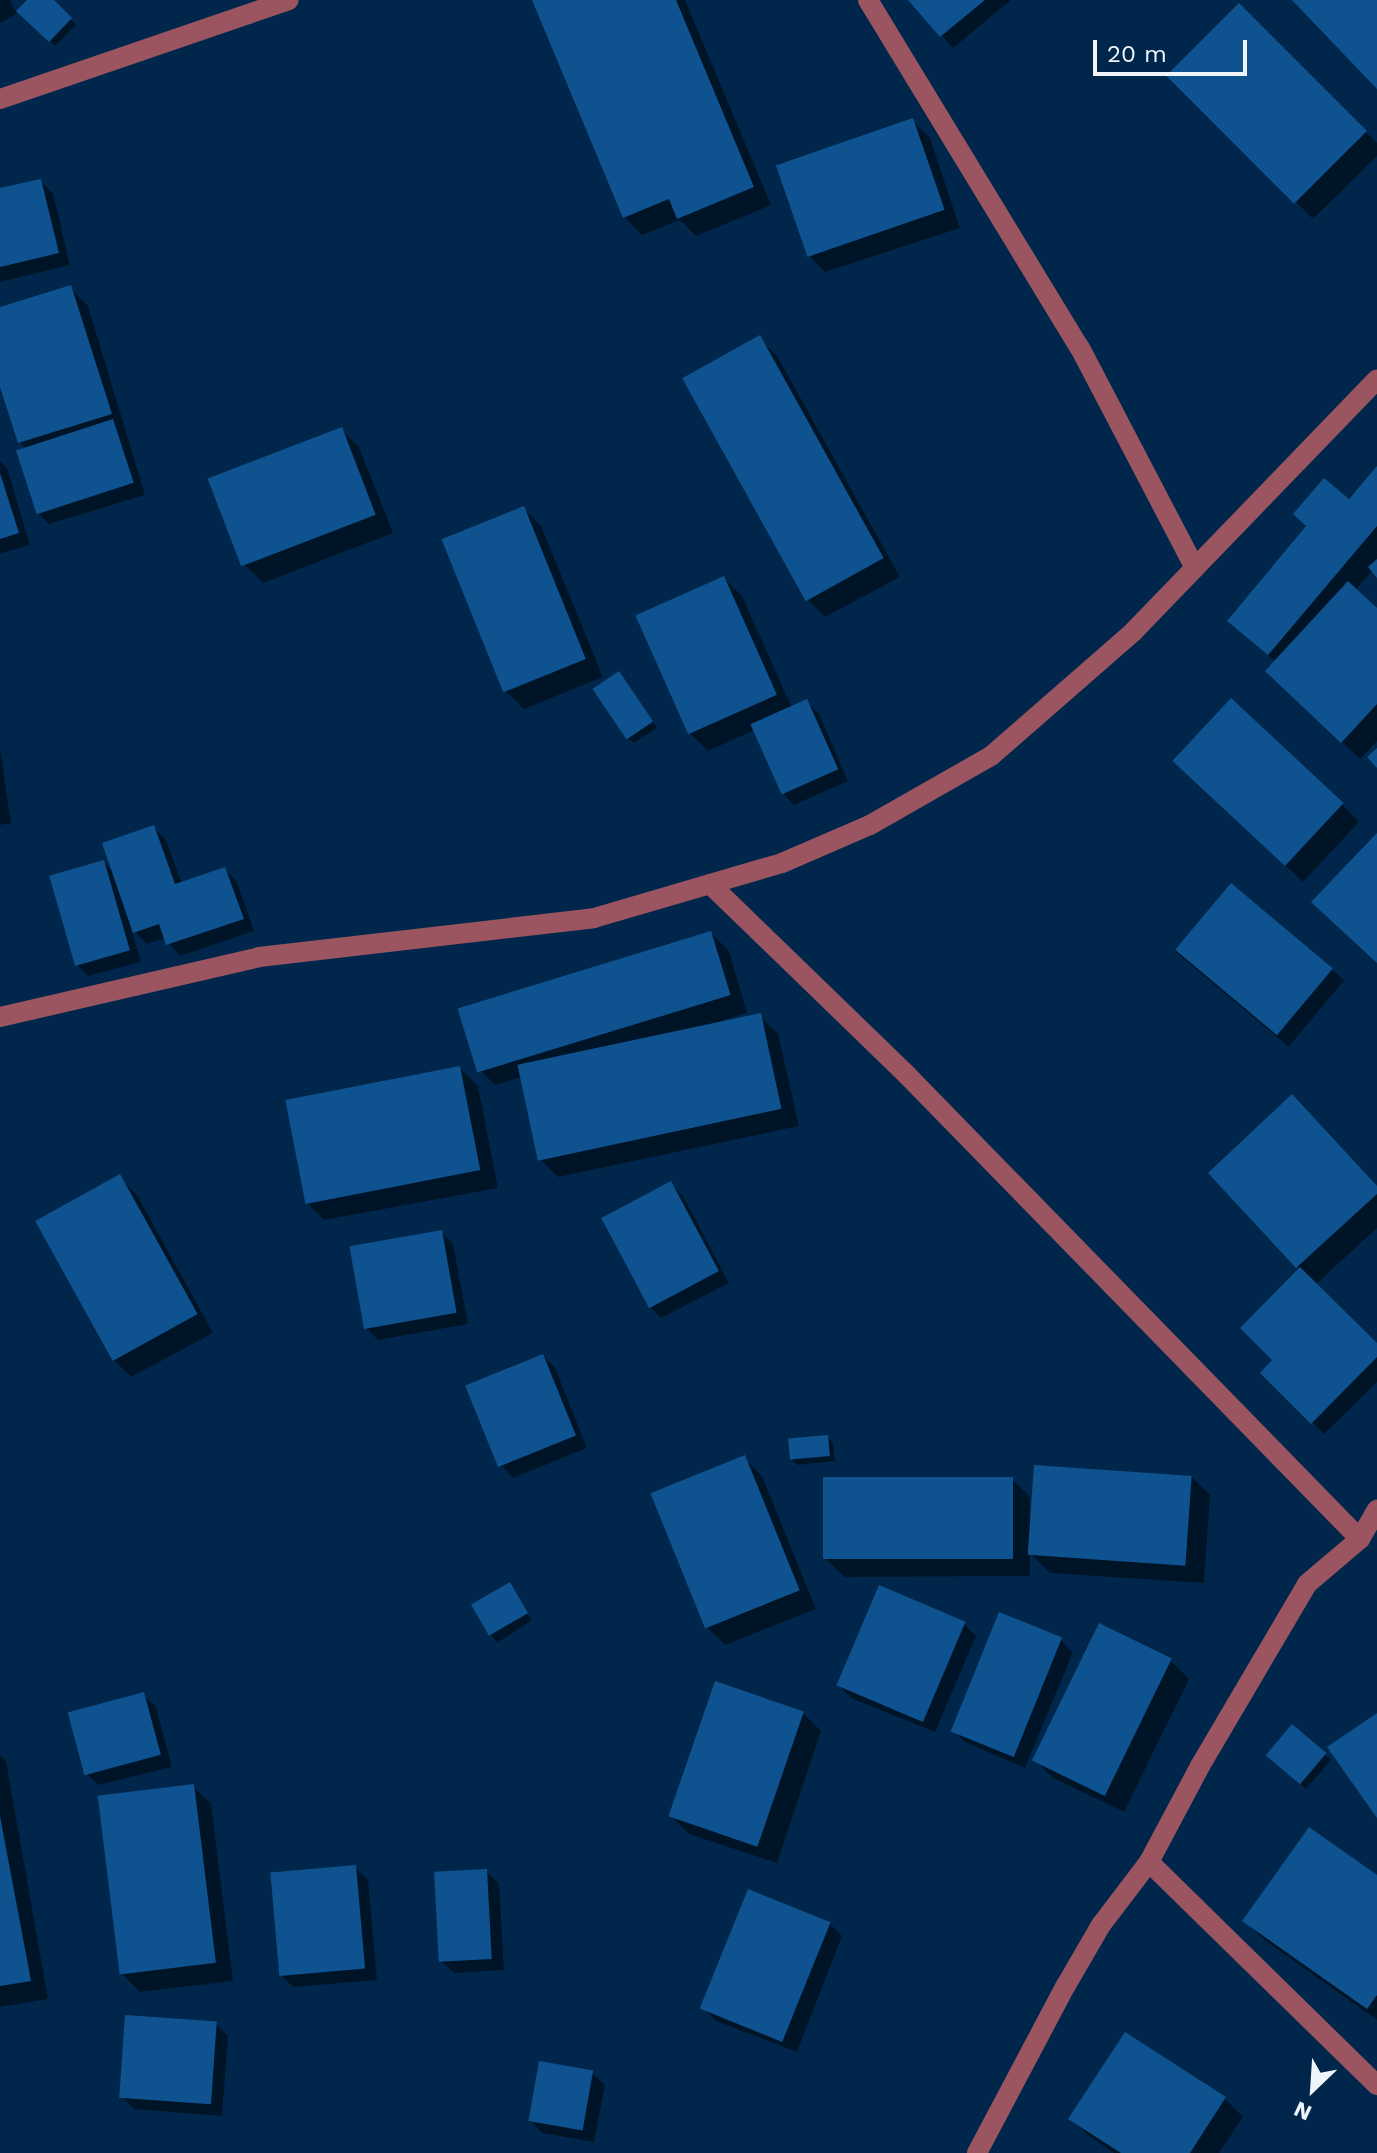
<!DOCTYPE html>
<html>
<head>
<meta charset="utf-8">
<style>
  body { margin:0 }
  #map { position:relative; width:1377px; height:2153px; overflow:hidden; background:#00274b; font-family:"Work Sans",sans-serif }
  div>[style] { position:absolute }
  .shadow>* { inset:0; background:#0007; transform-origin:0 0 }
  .building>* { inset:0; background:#0e538f; transform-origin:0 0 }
  .minor>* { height:20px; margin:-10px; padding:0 10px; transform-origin:10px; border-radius:10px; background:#9b5560 }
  span { translate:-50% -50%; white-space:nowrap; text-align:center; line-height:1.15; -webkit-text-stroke:6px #00274b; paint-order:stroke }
  .north { position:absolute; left:1273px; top:2049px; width:80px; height:80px; -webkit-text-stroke:6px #00274b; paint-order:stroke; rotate:205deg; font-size:22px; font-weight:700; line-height:32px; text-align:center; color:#eff5fb }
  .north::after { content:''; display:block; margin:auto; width:28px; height:36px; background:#eff5fb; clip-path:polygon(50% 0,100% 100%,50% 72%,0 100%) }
  .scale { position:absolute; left:1093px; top:40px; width:154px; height:36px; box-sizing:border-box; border:4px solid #eff5fb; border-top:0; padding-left:10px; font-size:24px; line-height:28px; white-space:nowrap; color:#eff5fb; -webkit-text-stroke:6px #00274b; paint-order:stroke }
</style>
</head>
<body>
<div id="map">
  <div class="shadow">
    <div style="clip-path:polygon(0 0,10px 0,17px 14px,30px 0,51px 0,76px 25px,55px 46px,20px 12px,0 23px)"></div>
    <div style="clip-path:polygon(534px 0,685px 0,771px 205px,696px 236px,680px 220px,642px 235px,624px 217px)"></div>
    <div style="clip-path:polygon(911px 0,1011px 0,953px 48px)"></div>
    <div style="clip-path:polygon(1239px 6px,1377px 143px,1377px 156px,1313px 219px,1170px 76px)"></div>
    <div style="clip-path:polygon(912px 120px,930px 138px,960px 228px,825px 272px,807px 254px,777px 164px)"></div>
    <div style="clip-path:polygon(40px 181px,53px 193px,70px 265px,0 282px,0 190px)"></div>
    <div style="clip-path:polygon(70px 288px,88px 306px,145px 495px,49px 524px,37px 512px,26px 448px,20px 442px,0 380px,0 310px)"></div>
    <div style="clip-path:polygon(759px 338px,777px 356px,900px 577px,825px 617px,807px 599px)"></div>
    <div style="clip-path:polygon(341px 429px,359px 447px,393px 533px,263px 583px,245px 565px,211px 480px)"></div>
    <div style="clip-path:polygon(0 461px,7px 468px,30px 545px,0 554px)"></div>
    <div style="clip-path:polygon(1377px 469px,1377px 575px,1373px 570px,1355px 590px,1377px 610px,1377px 741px,1360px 759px,1285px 689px,1276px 662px,1229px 621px)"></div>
    <div style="clip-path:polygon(523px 508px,541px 526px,603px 677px,524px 709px,506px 691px)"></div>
    <div style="clip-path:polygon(724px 578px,742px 596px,792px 708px,807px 702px,819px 714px,848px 781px,794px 805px,782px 792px,755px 730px,708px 751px,690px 733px)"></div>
    <div style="clip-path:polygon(624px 680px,657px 728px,634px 743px,628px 738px)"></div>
    <div style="clip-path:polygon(0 748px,11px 823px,0 825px)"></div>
    <div style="clip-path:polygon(1192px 778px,1342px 804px,1359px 822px,1303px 882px)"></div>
    <div style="clip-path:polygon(154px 828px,166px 840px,182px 884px,225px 869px,237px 882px,254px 931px,180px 956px,165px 938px,147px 944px,131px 928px,141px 962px,88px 976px,76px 964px,104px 862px,114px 873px)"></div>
    <div style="left:1231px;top:885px;width:148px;height:87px;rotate:40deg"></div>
    <div style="clip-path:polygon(711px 933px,729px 951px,747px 1013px,721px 1021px,722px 1024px,760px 1016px,778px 1034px,799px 1126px,558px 1177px,540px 1159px,522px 1077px,495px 1085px,477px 1067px)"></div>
    <div style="clip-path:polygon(460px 1068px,478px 1086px,498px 1188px,324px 1220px,306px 1202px)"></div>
    <div style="clip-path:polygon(1210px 1173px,1377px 1187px,1377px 1228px,1315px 1285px,1377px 1346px,1377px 1382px,1324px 1434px,1262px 1373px,1275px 1360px,1301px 1270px)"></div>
    <div style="clip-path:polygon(119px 1177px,137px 1195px,213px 1333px,131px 1377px,113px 1359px)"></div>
    <div style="clip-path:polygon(671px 1184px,683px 1196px,729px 1283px,661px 1318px,649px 1306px)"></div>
    <div style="clip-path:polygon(441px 1232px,453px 1244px,468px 1324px,378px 1340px,366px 1328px)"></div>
    <div style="clip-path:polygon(543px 1356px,555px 1368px,587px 1448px,513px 1478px,501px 1465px)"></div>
    <div style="clip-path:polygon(827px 1437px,833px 1443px,835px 1461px,798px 1465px,792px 1460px)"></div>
    <div style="clip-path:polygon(744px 1458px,762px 1476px,816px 1609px,725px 1645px,707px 1627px,653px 1494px)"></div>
    <div style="clip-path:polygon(1192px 1477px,1210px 1495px,1204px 1583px,1050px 1573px,1030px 1553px,1030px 1576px,844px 1577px,826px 1559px,1012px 1479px,1030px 1497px,1030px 1520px,1033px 1520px)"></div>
    <div style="left:509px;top:1585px;width:42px;height:42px;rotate:57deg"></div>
    <div style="clip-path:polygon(964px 1624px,976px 1636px,935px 1732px,851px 1698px,839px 1685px)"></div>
    <div style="clip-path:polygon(1061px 1640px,1073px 1652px,1025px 1768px,965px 1742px,953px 1730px)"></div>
    <div style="clip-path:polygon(1171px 1661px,1189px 1679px,1124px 1812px,1053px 1778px,1035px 1760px)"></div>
    <div style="clip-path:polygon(143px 1695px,156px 1707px,172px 1767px,98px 1785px,86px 1773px)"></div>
    <div style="clip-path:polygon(803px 1713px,821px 1731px,777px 1863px,689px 1834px,671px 1816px)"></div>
    <div style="clip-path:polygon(1293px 1727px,1331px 1760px,1306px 1789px,1274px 1761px)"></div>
    <div style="clip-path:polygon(0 1755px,6px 1761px,48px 1999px,0 2007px)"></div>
    <div style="clip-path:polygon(193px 1786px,211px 1804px,233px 1981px,140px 1992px,122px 1974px)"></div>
    <div style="clip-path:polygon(355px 1867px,368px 1880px,377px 1980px,293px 1987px,281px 1975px)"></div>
    <div style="clip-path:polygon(486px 1871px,499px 1884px,504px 1970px,454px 1973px,441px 1961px)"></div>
    <div style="clip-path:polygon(1377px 1877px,1377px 2020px,1263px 1939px,1245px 1921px)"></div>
    <div style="clip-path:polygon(830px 1924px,842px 1936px,797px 2052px,716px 2021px,704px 2008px)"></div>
    <div style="clip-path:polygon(216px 2024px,228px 2036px,222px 2116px,134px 2109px,122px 2097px)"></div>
    <div style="clip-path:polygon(592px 2073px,605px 2085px,594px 2142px,542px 2133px,530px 2120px)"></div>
    <div style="clip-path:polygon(1225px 2099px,1243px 2117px,1219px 2153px,1114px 2153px,1089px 2136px,1071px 2118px)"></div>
  </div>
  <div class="building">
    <div style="clip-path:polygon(27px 0,54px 0,72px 18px,49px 42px,16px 11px)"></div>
    <div style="clip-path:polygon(532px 0,676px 0,754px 187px,677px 219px,669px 199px,623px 218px)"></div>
    <div style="clip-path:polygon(908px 0,985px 0,940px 37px)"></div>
    <div style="clip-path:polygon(1292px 0,1377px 0,1377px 89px)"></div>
    <div style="left:1239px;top:3px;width:181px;height:103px;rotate:45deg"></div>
    <div style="left:913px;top:118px;width:97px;height:145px;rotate:71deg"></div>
    <div style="clip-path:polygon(41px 179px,59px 253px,0 267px,0 188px)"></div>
    <div style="clip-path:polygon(71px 285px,112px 414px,18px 443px,0 387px,0 307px)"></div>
    <div style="left:760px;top:335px;width:255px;height:89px;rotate:61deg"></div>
    <div style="left:113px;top:419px;width:67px;height:102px;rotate:72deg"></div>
    <div style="left:342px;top:427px;width:94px;height:144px;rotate:69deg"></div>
    <div style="clip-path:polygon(1377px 466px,1377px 526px,1268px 655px,1227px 621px,1306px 526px,1293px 514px,1324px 478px,1349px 499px)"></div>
    <div style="clip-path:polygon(0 473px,19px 533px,0 539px)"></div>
    <div style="left:524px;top:506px;width:165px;height:89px;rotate:68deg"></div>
    <div style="clip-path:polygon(1377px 559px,1377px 578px,1368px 567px)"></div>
    <div style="left:724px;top:576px;width:130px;height:97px;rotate:66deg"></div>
    <div style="clip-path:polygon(1348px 581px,1377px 608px,1377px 704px,1341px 743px,1265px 671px)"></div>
    <div style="left:619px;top:671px;width:61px;height:32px;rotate:56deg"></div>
    <div style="left:1231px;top:698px;width:154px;height:86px;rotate:43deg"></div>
    <div style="left:807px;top:699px;width:77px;height:62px;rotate:66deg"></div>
    <div style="clip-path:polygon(1377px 748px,1377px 768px,1367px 757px)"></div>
    <div style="clip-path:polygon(154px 825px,175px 884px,225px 867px,244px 919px,166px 945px,159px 924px,133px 933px,102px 843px)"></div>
    <div style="clip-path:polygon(1377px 833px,1377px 963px,1311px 902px)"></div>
    <div style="left:104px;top:860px;width:94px;height:57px;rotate:74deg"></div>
    <div style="left:1231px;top:883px;width:133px;height:87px;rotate:40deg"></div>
    <div style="left:711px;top:931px;width:67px;height:265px;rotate:73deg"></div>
    <div style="left:761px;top:1013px;width:98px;height:249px;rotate:78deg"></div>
    <div style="left:460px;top:1066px;width:106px;height:178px;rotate:79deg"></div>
    <div style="clip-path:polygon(1292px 1094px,1377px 1186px,1377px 1194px,1296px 1268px,1208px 1173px)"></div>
    <div style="left:120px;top:1174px;width:160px;height:97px;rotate:61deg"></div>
    <div style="left:671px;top:1181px;width:102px;height:79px;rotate:62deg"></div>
    <div style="left:442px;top:1230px;width:84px;height:94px;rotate:80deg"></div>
    <div style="clip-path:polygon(1300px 1267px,1377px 1343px,1377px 1357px,1311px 1424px,1260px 1373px,1272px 1360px,1240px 1328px)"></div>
    <div style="left:543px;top:1354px;width:88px;height:84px;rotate:68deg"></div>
    <div style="left:828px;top:1435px;width:21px;height:40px;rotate:85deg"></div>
    <div style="left:745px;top:1455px;width:146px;height:102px;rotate:68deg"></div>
    <div style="left:1034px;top:1465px;width:158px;height:90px;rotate:4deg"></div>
    <div style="left:1013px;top:1477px;width:82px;height:190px;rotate:90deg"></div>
    <div style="left:510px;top:1582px;width:36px;height:45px;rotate:60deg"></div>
    <div style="left:879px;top:1585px;width:94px;height:109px;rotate:23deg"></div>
    <div style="left:999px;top:1612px;width:68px;height:129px;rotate:22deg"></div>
    <div style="left:1099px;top:1623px;width:81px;height:153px;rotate:26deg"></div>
    <div style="left:715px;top:1681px;width:94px;height:143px;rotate:19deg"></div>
    <div style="left:144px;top:1692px;width:65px;height:79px;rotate:75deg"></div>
    <div style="clip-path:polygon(1377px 1713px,1377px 1818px,1327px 1747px)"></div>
    <div style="left:1292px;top:1724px;width:45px;height:41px;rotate:40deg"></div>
    <div style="left:194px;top:1784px;width:180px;height:97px;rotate:83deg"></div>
    <div style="clip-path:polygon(0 1816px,31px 1981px,0 1986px)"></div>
    <div style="clip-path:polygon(1309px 1827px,1377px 1875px,1377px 1995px,1367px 2009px,1242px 1921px)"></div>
    <div style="left:356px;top:1865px;width:104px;height:86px;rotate:85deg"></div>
    <div style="left:487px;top:1869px;width:90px;height:53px;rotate:87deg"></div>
    <div style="left:748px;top:1889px;width:89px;height:129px;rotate:22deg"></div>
    <div style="left:125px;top:2015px;width:92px;height:83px;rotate:4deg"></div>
    <div style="clip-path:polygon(1125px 2032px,1226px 2097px,1190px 2153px,1121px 2153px,1068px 2119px)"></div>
    <div style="left:539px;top:2061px;width:55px;height:61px;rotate:10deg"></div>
  </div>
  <div class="minor">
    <div style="left:868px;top:0;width:407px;rotate:58.7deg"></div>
    <div style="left:1080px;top:348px;width:248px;rotate:62.4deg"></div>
    <div style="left:0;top:99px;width:305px;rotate:-18.9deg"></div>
    <div style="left:710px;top:884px;width:273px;rotate:44.1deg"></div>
    <div style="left:906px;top:1074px;width:650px;rotate:45.69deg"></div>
    <div style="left:0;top:1017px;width:266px;rotate:-13deg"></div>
    <div style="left:259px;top:957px;width:337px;rotate:-6.6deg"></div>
    <div style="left:594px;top:918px;width:196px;rotate:-16.3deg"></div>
    <div style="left:782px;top:863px;width:96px;rotate:-23.4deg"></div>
    <div style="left:870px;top:825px;width:139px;rotate:-29.7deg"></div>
    <div style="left:991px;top:756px;width:189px;rotate:-41.1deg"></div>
    <div style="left:1133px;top:632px;width:351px;rotate:-46deg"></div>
    <div style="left:1149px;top:1862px;width:319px;rotate:44.4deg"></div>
    <div style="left:977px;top:2153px;width:188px;rotate:-62.1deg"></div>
    <div style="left:1065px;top:1987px;width:72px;rotate:-59.9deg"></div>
    <div style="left:1101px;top:1925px;width:79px;rotate:-52.7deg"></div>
    <div style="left:1149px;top:1862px;width:109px;rotate:-62deg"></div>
    <div style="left:1200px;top:1766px;width:211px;rotate:-59.5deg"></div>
    <div style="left:1307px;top:1584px;width:70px;rotate:-40.3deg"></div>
    <div style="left:1360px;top:1539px;width:34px;rotate:-60deg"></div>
  </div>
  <div class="north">N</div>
  <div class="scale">20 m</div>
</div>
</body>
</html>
